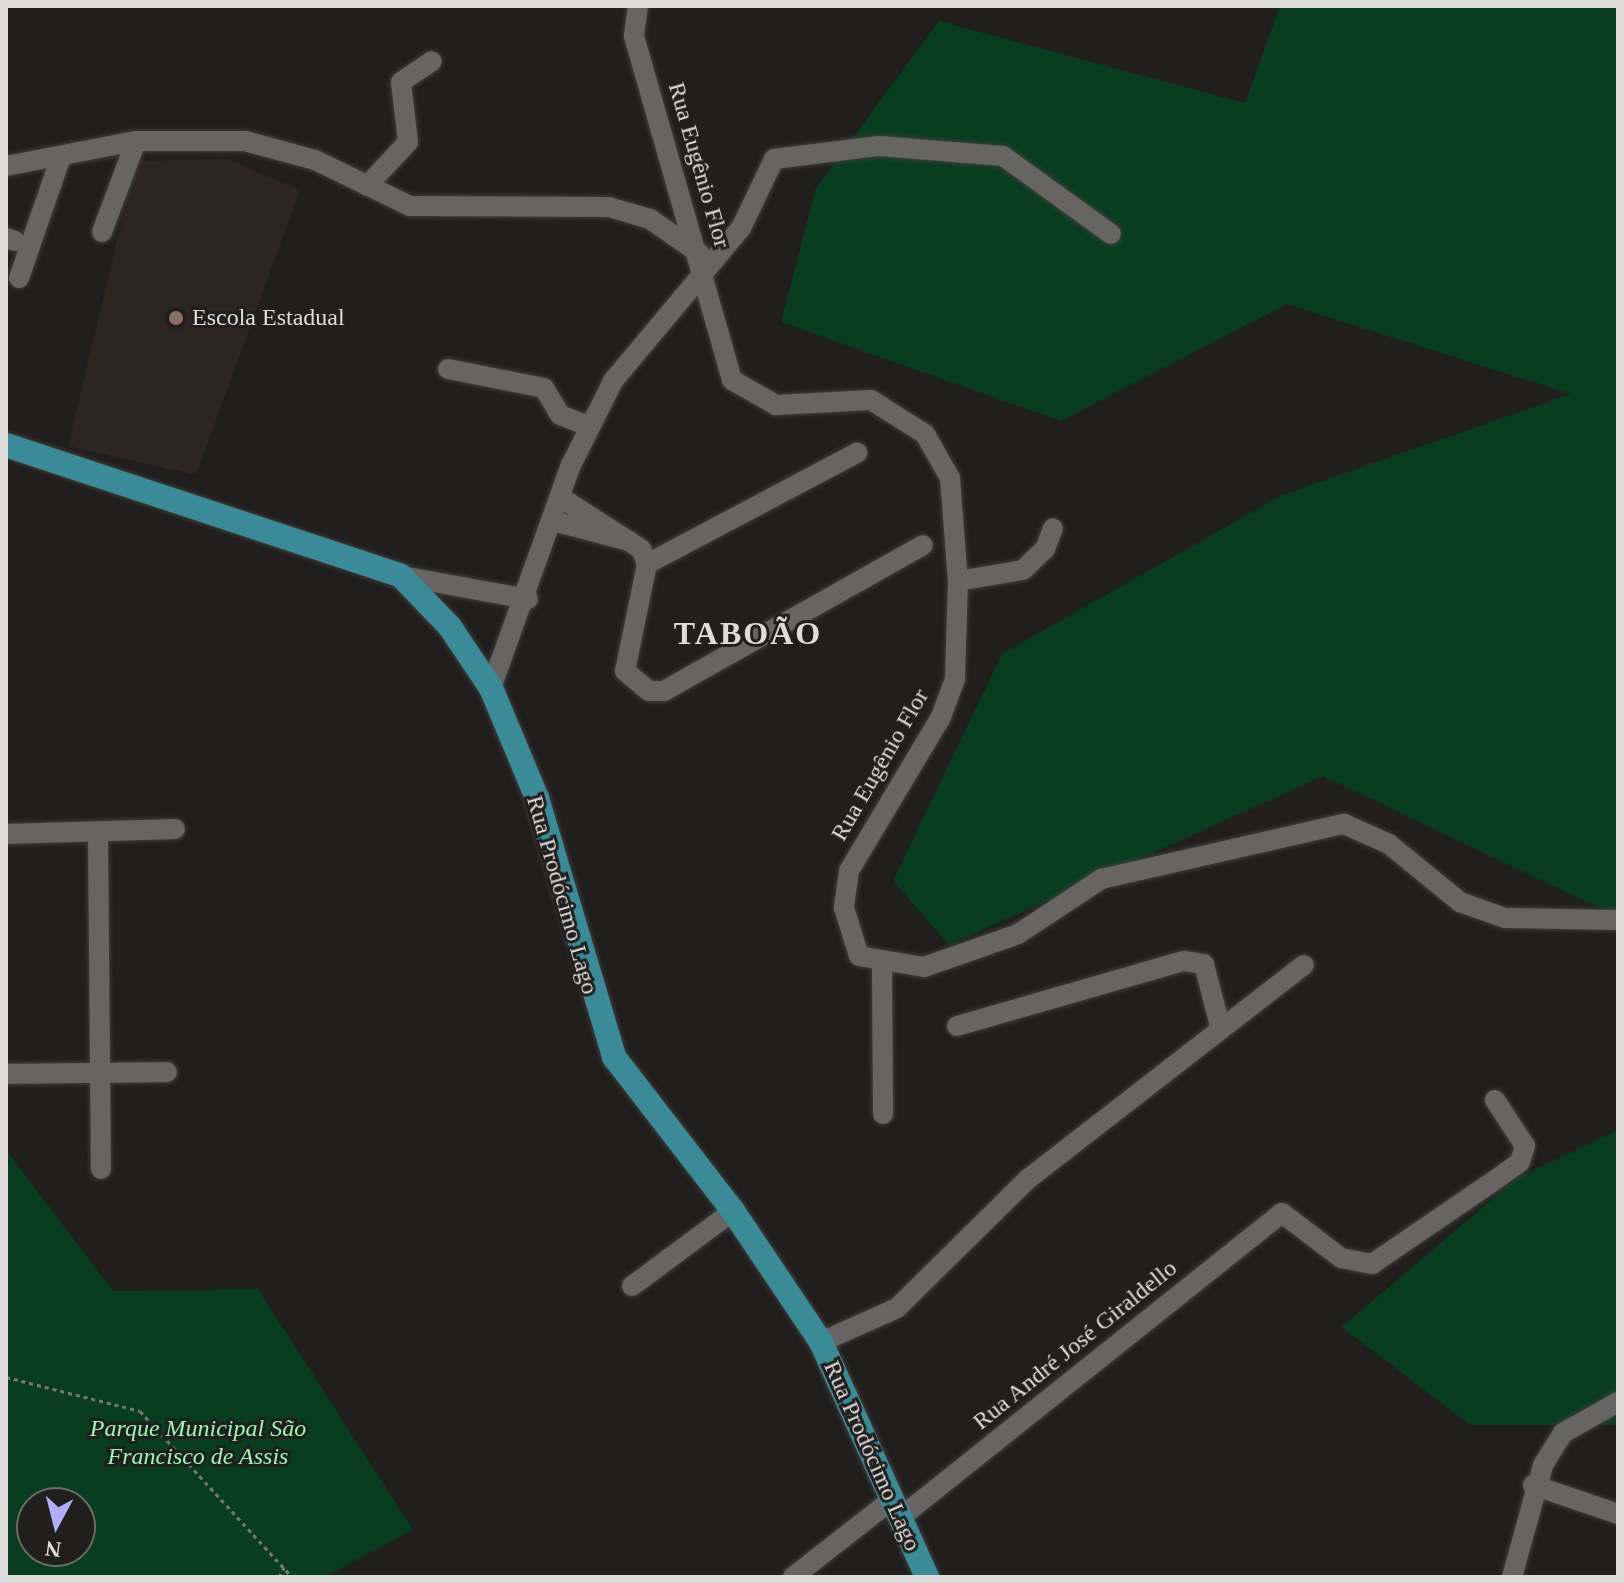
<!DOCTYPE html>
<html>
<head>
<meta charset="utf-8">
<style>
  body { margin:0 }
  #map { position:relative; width:1624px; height:1583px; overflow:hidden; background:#211f1e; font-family:Georgia,serif }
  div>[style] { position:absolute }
  .built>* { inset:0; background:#2d2521 }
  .green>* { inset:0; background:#083e1f }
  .path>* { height:3px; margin-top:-1.5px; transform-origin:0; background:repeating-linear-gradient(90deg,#787675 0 4px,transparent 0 8px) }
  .roads { filter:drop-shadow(0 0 2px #3e3c3b) drop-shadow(0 0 2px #3e3c3b) }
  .minor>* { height:20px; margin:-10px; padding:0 10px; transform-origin:10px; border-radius:10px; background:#676563 }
  .major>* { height:24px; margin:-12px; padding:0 12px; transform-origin:12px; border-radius:12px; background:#3b8a98 }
  .dots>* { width:22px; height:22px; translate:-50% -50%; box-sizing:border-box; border:4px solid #211f1e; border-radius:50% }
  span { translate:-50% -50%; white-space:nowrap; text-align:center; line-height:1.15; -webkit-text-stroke:6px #211f1e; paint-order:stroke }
  .street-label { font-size:24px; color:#dedcdb }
  .poi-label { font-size:24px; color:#dedcdb }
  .left { translate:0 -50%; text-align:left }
  .park-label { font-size:24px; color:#97f8b4; font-style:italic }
  .district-label { font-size:32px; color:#dfdcda; font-weight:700; letter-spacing:2px }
  .frame { position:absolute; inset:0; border:8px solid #dedcdb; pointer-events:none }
  .north { position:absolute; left:16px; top:1487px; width:80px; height:80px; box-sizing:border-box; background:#211f1e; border:2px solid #6d6b6a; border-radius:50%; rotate:187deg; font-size:22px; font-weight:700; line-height:32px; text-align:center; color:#dedcdb }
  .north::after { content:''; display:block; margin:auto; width:28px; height:36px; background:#b2adf9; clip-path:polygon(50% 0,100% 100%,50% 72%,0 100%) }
</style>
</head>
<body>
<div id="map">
  <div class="built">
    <div style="clip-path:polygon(227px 159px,300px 190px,196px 475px,68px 446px,136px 161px)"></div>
  </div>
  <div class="green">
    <div style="clip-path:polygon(1280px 6px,1618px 6px,1618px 917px,1323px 776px,949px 945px,893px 881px,1002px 654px,1282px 495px,1571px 394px,1287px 304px,1061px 421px,781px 322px,816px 188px,939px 21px,1245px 103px)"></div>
    <div style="clip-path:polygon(1618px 1130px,1618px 1425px,1470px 1425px,1342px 1327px,1517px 1178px)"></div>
    <div style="clip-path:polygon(evenodd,6px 1150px,113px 1291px,258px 1289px,413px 1530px,324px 1577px,6px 1577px,6px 1150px,32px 1503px,80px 1503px,80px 1551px,32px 1551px,32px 1503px)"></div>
  </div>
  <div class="path">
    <div style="left:6px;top:1377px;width:138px;rotate:14.2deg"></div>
    <div style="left:140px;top:1411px;width:225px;rotate:47.5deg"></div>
    <div style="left:279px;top:1577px;width:11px;rotate:-63deg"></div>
  </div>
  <div class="roads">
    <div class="minor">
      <div style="left:638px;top:6px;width:30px;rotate:98deg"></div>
      <div style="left:634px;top:36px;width:358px;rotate:74.1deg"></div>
      <div style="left:732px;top:380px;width:51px;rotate:29.6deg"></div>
      <div style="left:776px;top:405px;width:95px;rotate:-3deg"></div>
      <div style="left:871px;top:400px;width:64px;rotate:32.2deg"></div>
      <div style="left:925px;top:434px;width:51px;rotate:60.4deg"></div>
      <div style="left:950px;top:478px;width:103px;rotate:85.6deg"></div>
      <div style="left:958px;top:581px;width:98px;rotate:91.8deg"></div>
      <div style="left:955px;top:679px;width:40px;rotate:110.2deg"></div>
      <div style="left:941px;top:717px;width:179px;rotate:120.9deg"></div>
      <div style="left:849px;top:871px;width:37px;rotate:98deg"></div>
      <div style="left:844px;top:908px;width:50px;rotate:72.6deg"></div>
      <div style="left:859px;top:956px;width:66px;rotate:9.6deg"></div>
      <div style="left:924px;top:967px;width:100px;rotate:-19.3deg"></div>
      <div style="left:1018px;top:934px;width:100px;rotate:-33.5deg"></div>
      <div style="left:1101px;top:879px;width:249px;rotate:-12.8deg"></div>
      <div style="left:1344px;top:824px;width:49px;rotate:24deg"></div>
      <div style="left:1389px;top:844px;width:92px;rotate:39.2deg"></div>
      <div style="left:1460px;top:902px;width:48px;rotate:19.6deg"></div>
      <div style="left:1505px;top:918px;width:113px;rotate:1deg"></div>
      <div style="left:6px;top:166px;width:132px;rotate:-10.9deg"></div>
      <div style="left:136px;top:141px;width:109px"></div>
      <div style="left:245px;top:141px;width:73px;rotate:15.2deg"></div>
      <div style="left:315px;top:160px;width:106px;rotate:25.8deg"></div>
      <div style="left:410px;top:206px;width:199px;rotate:0.3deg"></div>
      <div style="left:609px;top:207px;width:43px;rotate:16.3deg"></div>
      <div style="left:650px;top:219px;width:60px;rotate:34.8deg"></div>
      <div style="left:367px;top:186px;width:60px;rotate:-47deg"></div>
      <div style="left:408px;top:142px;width:60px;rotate:-96.7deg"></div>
      <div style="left:401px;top:82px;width:37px;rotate:-34deg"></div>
      <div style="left:102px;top:232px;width:97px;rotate:-69.5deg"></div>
      <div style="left:6px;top:238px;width:9px;rotate:18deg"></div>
      <div style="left:19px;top:278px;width:128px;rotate:-70.9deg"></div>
      <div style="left:448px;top:369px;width:98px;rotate:11.2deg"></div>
      <div style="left:544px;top:388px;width:31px;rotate:59deg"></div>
      <div style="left:560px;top:415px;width:31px;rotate:21deg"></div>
      <div style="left:560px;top:497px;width:96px;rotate:32.7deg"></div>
      <div style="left:641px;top:549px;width:16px;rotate:68deg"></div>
      <div style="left:647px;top:564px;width:109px;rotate:101.6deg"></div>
      <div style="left:625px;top:671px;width:31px;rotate:40deg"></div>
      <div style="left:649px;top:691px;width:15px"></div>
      <div style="left:664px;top:691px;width:297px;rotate:-29.4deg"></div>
      <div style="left:553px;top:521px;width:79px;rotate:14.7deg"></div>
      <div style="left:647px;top:564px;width:238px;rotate:-27.9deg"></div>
      <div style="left:401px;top:576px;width:129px;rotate:10.3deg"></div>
      <div style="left:958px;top:581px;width:66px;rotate:-9.6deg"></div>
      <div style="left:1023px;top:570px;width:30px;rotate:-44deg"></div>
      <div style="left:1045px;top:549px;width:22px;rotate:-69deg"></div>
      <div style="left:491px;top:688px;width:237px;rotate:-70.3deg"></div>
      <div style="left:571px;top:465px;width:94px;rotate:-63.4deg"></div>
      <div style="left:613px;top:381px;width:199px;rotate:-50.1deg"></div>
      <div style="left:741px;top:228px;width:76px;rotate:-64.4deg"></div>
      <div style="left:774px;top:159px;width:106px;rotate:-7.1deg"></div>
      <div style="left:879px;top:146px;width:124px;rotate:4.6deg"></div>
      <div style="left:1003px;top:156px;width:133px;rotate:35.8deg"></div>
      <div style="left:6px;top:834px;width:169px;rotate:-1.7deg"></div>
      <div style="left:98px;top:834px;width:335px;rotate:89.5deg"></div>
      <div style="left:882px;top:965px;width:149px;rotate:89.6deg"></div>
      <div style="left:957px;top:1026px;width:236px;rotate:-16deg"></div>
      <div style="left:1184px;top:961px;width:20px;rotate:9deg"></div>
      <div style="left:1204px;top:964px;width:64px;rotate:75.5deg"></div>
      <div style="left:6px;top:1074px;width:161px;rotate:-0.7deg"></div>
      <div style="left:632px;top:1286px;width:126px;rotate:-36.6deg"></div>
      <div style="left:821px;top:1342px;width:83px;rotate:-24.1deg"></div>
      <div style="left:897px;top:1308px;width:184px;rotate:-44.6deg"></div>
      <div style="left:1028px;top:1179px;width:349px;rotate:-37.8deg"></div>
      <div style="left:1533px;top:1485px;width:90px;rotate:18.8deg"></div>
      <div style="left:901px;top:1517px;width:487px;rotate:-38.6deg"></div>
      <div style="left:1282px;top:1213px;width:74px;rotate:37.3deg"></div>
      <div style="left:1341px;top:1258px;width:32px;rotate:11deg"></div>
      <div style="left:1372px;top:1264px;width:153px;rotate:-34.3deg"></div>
      <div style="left:1498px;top:1178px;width:27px;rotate:-36deg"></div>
      <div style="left:1520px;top:1162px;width:17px;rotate:-73deg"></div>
      <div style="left:1525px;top:1146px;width:55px;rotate:-123.1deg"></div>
      <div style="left:793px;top:1577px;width:127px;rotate:-38deg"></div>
      <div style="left:1512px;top:1577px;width:116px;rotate:-74.5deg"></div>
      <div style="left:1543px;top:1465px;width:38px;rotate:-58deg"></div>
      <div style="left:1563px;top:1433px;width:63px;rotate:-29.4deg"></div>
    </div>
    <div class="major">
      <div style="left:6px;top:445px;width:416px;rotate:18.3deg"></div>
      <div style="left:401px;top:576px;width:71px;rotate:46.1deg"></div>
      <div style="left:450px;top:627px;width:73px;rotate:56.1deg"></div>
      <div style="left:491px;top:688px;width:119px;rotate:67.3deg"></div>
      <div style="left:537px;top:798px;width:270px;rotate:73.4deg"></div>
      <div style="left:614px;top:1057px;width:195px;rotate:52.3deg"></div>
      <div style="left:733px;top:1211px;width:158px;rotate:56.1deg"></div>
      <div style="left:821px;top:1342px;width:258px;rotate:65.7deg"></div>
    </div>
  </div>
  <div class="dots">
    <div style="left:176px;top:318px;background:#8d6e63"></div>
  </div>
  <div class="street-label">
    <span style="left:699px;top:165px;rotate:74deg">Rua Eugênio Flor</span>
    <span style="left:880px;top:765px;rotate:-60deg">Rua Eugênio Flor</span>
    <span style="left:562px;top:895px;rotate:74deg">Rua Prodócimo Lago</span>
    <span style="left:1075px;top:1345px;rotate:-39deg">Rua André José Giraldello</span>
    <span style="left:872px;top:1456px;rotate:66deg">Rua Prodócimo Lago</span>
  </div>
  <div class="poi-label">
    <span class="left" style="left:192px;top:318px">Escola Estadual</span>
  </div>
  <div class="park-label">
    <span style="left:198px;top:1443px">Parque Municipal São<br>Francisco de Assis</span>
  </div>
  <div class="district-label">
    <span style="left:748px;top:633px">TABOÃO</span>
  </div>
  <div class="frame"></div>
  <div class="north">N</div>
</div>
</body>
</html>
